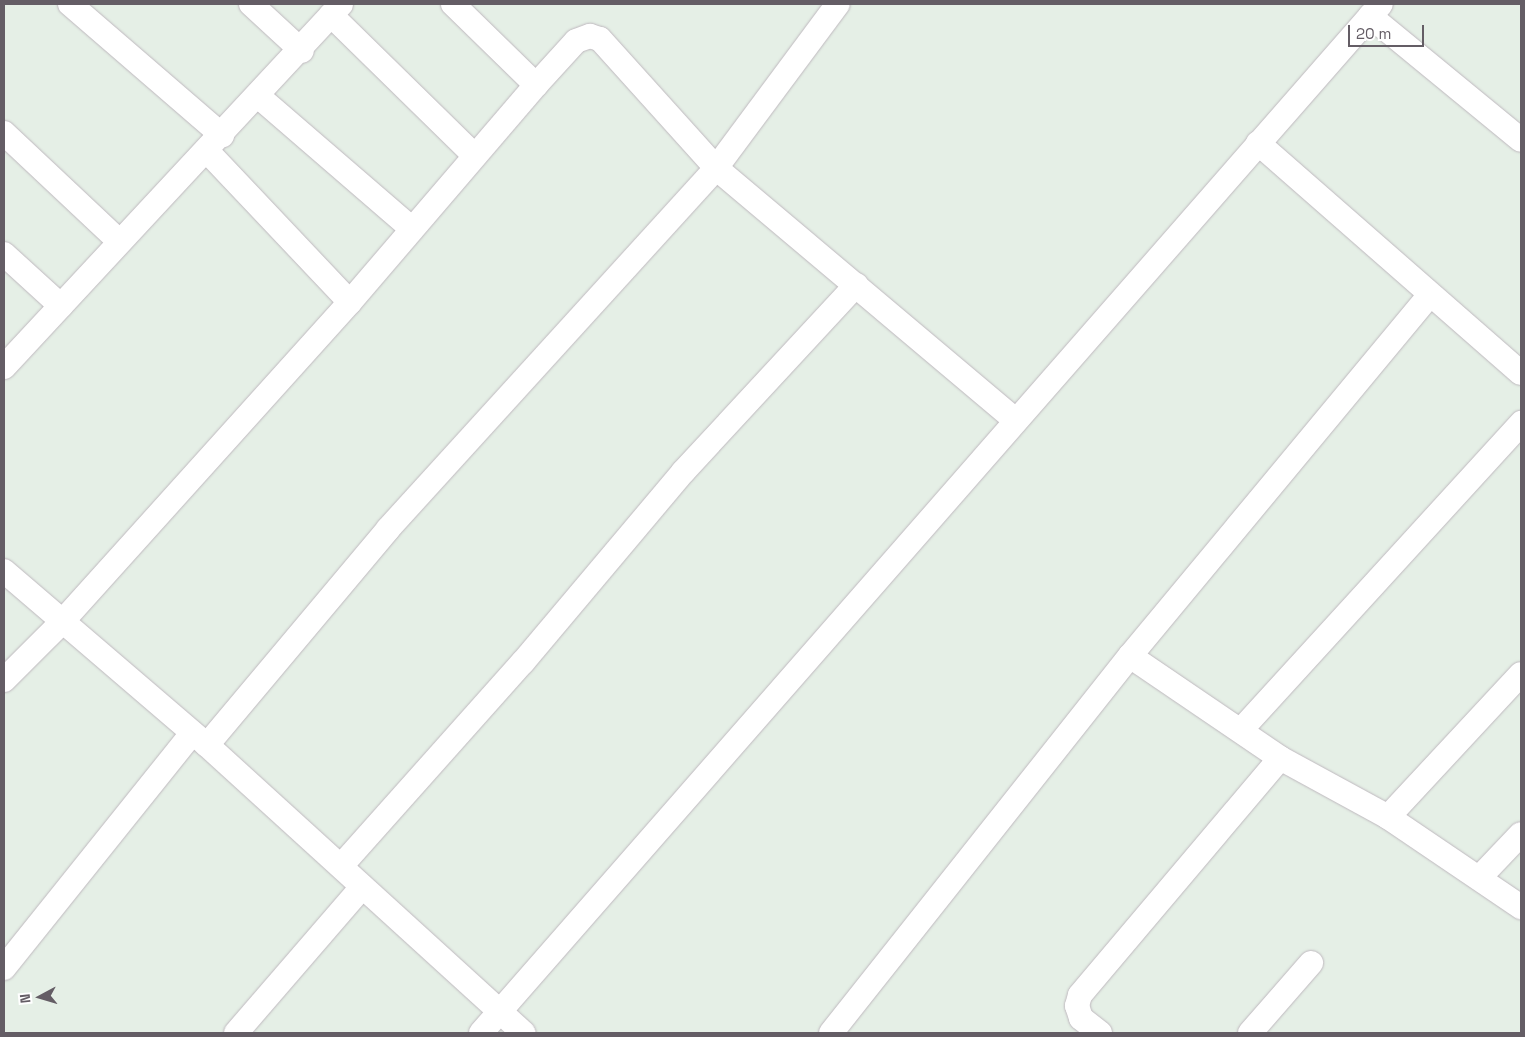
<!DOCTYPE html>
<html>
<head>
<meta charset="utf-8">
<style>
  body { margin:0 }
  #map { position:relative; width:1525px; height:1037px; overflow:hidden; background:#e5efe6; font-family:"Space Grotesk",sans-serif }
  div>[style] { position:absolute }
  .roads { filter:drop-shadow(0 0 1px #beb8be) drop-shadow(0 0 1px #beb8be) }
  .street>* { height:24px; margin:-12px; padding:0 12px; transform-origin:12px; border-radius:12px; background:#fff }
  span { translate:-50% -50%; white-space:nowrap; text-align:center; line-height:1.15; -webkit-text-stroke:4px #fff; paint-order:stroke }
  .frame { position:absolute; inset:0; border:5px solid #645d65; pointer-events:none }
  .north { position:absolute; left:15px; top:972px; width:50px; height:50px; -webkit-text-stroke:4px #fff; paint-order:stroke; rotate:264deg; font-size:14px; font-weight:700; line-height:20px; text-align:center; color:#645d65 }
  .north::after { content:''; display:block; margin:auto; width:18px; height:22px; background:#645d65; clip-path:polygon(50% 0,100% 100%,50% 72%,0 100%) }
  .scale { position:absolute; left:1348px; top:25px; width:76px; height:22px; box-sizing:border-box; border:2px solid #645d65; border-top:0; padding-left:6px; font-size:15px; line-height:18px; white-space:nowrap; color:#645d65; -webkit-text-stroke:4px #fff; paint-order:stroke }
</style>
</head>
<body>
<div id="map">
  <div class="roads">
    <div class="street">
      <div style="left:70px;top:4px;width:201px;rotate:40.8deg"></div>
      <div style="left:251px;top:4px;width:69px;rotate:42.7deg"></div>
      <div style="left:453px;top:4px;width:116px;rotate:44.3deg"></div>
      <div style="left:331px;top:15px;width:199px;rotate:44.4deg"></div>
      <div style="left:1370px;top:16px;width:195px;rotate:39.4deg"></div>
      <div style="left:258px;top:96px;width:203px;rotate:40.8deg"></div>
      <div style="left:4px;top:133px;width:158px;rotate:43.2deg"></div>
      <div style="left:1258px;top:143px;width:349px;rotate:41.2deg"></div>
      <div style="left:207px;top:151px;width:208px;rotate:46.6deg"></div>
      <div style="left:4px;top:254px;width:77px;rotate:42.4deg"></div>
      <div style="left:4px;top:367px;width:495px;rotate:-47.1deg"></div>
      <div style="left:4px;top:571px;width:267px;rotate:40.6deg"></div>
      <div style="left:207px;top:745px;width:428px;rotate:42.3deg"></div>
      <div style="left:1130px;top:656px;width:181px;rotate:34.2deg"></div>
      <div style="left:1280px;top:758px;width:123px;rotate:28.6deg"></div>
      <div style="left:1388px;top:817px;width:161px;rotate:34.1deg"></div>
      <div style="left:4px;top:680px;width:81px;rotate:-45deg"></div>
      <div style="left:61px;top:623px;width:432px;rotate:-48deg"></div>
      <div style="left:350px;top:302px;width:286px;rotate:-49.4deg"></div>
      <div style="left:536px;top:85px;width:59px;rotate:-47.7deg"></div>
      <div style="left:576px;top:41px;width:15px;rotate:-20deg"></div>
      <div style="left:590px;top:36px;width:10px;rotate:17deg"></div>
      <div style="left:600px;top:39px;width:173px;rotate:48deg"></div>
      <div style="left:716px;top:168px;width:392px;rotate:40.1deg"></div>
      <div style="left:1241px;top:730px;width:416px;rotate:-47.6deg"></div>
      <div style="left:207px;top:745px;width:282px;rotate:-50deg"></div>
      <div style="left:388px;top:529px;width:488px;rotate:-47.7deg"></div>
      <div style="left:716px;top:168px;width:204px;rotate:-53.4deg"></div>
      <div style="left:1388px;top:817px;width:195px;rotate:-47.1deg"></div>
      <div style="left:341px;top:866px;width:273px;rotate:-48.3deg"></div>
      <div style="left:523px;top:662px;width:248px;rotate:-49.9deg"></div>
      <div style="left:683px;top:472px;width:255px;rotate:-47.2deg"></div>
      <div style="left:1480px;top:877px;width:59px;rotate:-46.4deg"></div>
      <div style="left:4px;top:968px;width:301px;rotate:-51.3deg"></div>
      <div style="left:236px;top:1033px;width:193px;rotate:-49.2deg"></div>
      <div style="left:481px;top:1033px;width:1367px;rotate:-48.83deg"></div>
      <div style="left:831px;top:1033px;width:481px;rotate:-51.6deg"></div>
      <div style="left:1130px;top:656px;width:469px;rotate:-50.3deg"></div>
      <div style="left:1100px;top:1033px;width:24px;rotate:-142deg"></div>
      <div style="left:1081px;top:1018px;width:13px;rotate:-108deg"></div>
      <div style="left:1077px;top:1006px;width:11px;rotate:-75deg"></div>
      <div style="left:1080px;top:995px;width:310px;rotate:-49.8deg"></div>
      <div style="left:1250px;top:1033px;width:93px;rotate:-48.9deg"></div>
    </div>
  </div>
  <div class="frame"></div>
  <div class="north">N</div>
  <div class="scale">20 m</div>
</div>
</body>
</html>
